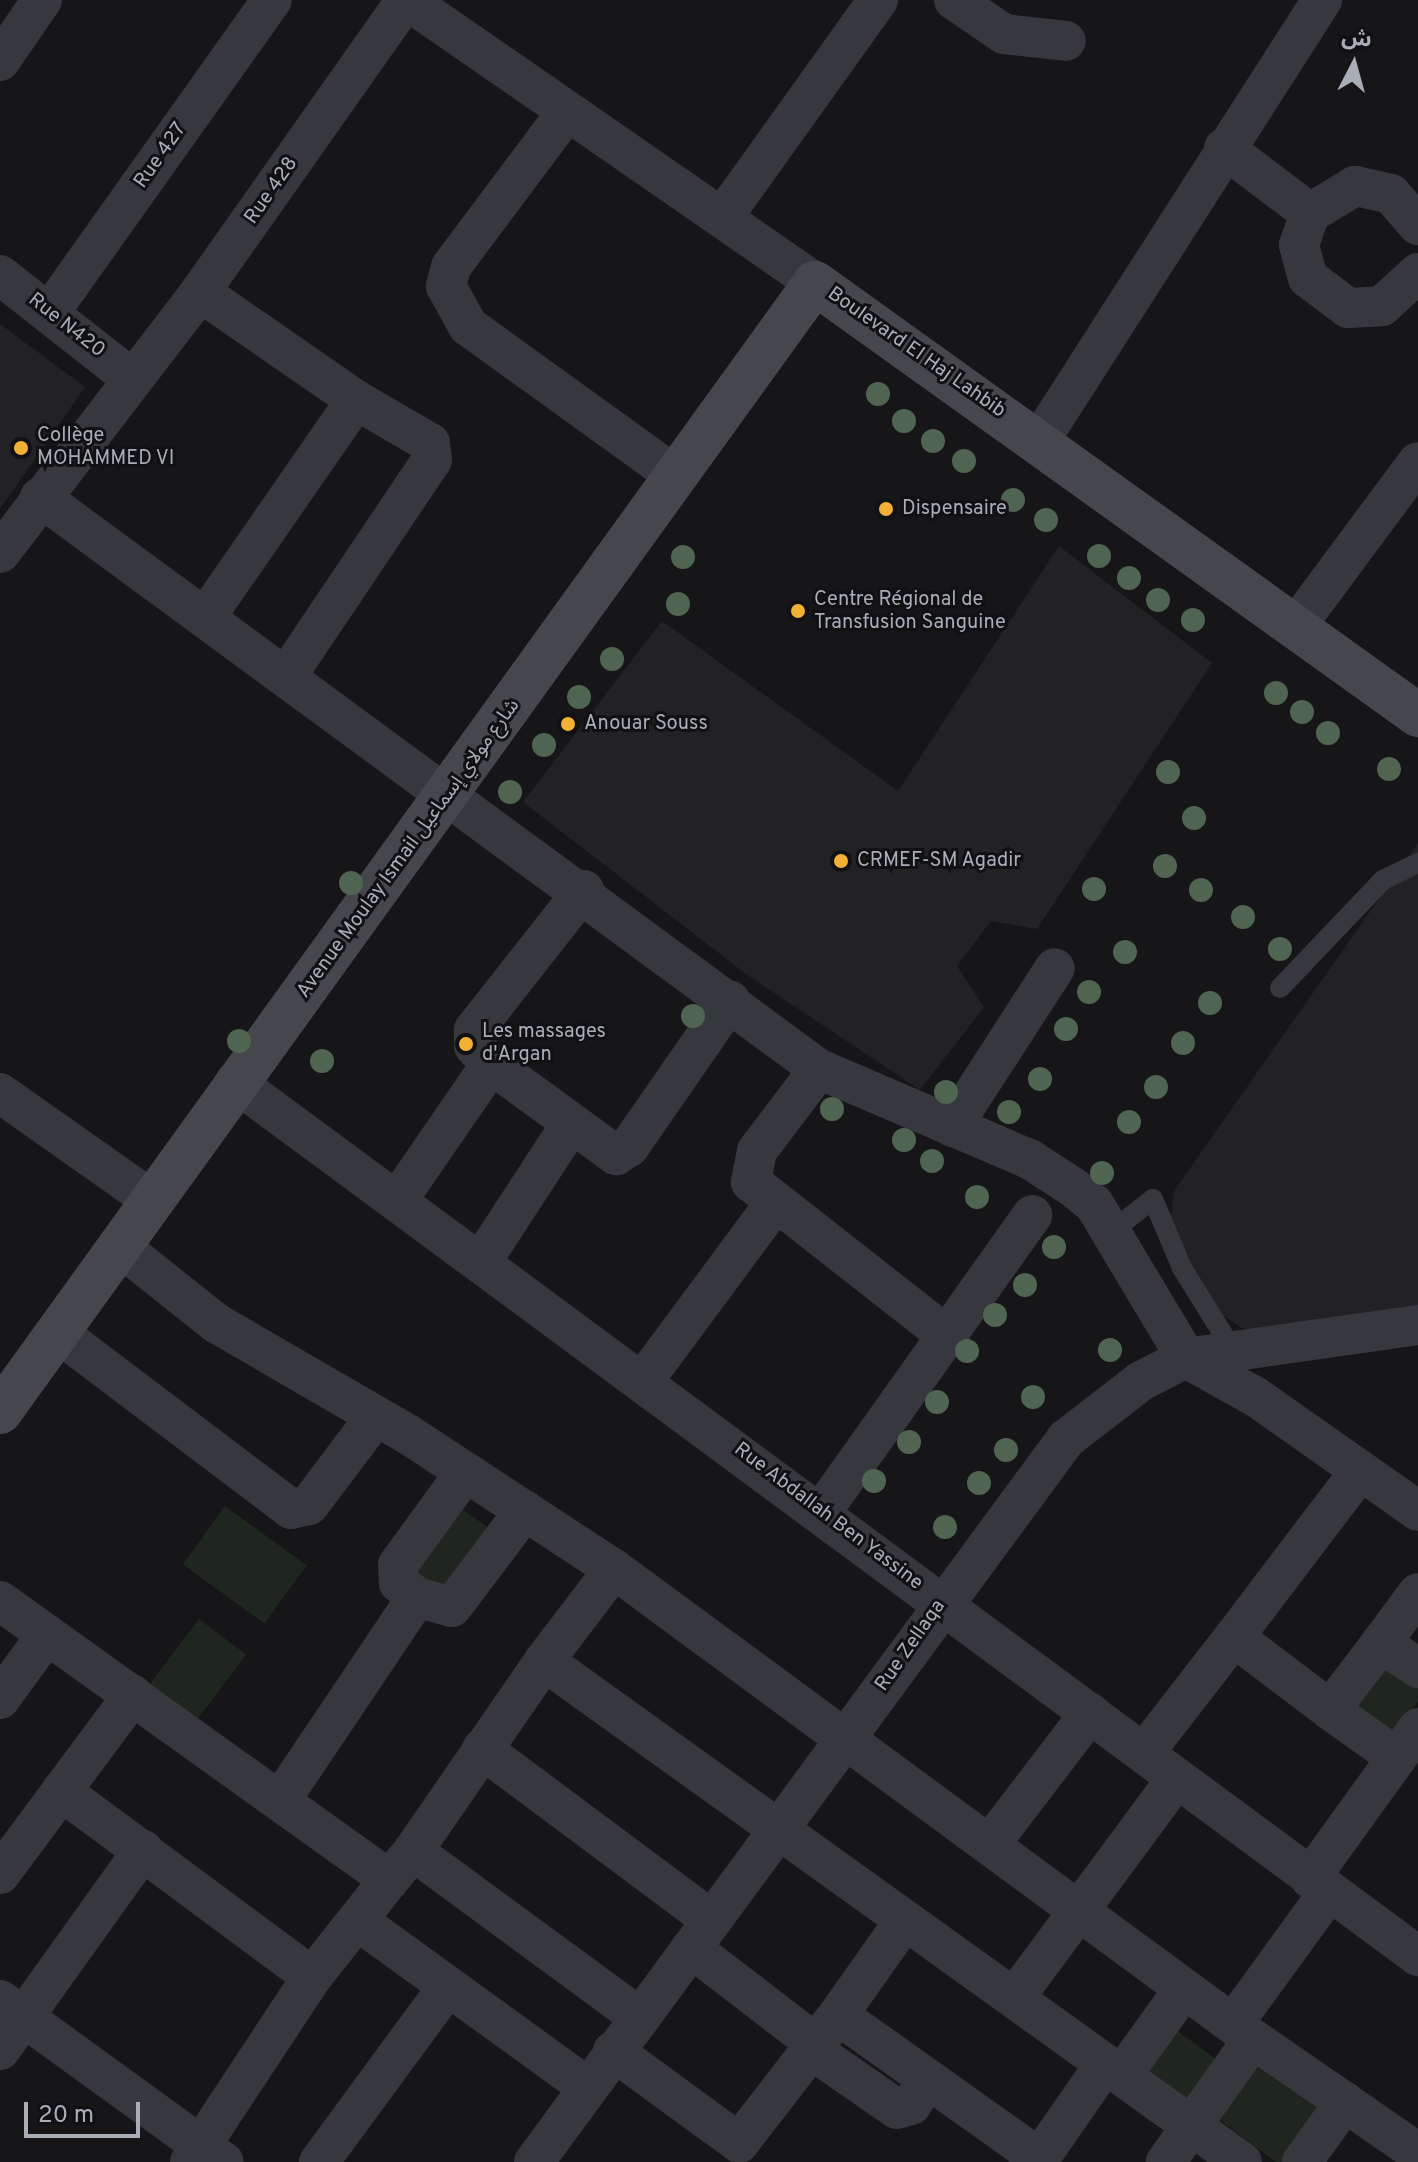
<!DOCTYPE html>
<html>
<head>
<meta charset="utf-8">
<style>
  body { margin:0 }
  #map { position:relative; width:1418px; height:2162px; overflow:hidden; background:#161618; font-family:Overpass,"Noto Sans Arabic",sans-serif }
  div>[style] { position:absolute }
  .built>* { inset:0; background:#222225 }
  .green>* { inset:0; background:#1e261f; transform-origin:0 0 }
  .lane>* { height:20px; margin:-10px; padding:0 10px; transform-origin:10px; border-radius:10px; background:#37383d }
  .street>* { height:40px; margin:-20px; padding:0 20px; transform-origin:20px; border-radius:20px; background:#37383d }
  .secondary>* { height:44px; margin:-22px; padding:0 22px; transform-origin:22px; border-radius:22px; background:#45474d }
  .trees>* { width:24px; height:24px; margin:-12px; border-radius:50%; background:#506452 }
  .dots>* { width:22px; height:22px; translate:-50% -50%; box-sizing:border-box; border:4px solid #111113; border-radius:50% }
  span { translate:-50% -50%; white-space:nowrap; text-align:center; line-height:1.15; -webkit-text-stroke:6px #111113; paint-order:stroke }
  .street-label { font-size:20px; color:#a8adb8 }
  .poi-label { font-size:20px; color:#a8adb8 }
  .left { translate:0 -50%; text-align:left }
  .north { position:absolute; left:1314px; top:24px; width:80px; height:80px; -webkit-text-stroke:6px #111113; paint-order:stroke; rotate:6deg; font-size:22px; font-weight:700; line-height:32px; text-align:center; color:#a8adb8 }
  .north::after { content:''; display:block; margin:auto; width:28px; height:36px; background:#a8adb8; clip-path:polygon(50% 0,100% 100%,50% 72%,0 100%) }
  .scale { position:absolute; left:24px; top:2102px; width:116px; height:36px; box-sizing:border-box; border:4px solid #a8adb8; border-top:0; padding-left:10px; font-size:24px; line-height:28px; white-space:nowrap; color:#a8adb8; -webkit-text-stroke:6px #111113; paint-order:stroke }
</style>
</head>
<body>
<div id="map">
  <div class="built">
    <div style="clip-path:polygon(0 324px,85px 387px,0 509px)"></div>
    <div style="clip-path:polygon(1059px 546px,1212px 663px,1037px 929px,991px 921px,957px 966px,984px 1007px,920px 1090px,746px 974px,523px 802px,662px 621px,898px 791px)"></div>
    <div style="clip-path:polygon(1418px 843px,1418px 1305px,1245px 1330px,1204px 1303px,1169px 1237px,1174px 1191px)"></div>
  </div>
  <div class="green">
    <div style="left:456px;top:1505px;width:42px;height:82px;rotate:35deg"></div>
    <div style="left:225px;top:1506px;width:101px;height:72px;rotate:36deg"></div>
    <div style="left:199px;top:1619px;width:59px;height:94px;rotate:37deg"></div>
    <div style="clip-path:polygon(1383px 1655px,1418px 1680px,1418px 1702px,1391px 1739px,1346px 1705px)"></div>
    <div style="left:1172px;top:2027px;width:56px;height:63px;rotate:36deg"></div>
    <div style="left:1259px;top:2058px;width:81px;height:73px;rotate:37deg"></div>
  </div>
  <div class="lane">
    <div style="left:1280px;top:988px;width:149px;rotate:-46.4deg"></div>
    <div style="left:1383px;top:880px;width:39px;rotate:-26deg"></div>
    <div style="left:1108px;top:1234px;width:57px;rotate:-37.9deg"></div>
    <div style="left:1153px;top:1199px;width:75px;rotate:67.2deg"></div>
    <div style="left:1182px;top:1268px;width:93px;rotate:58.2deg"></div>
  </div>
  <div class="street">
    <div style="left:407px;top:0;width:497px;rotate:34.7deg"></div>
    <div style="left:954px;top:0;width:60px;rotate:34.2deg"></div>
    <div style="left:1004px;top:34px;width:62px;rotate:6.4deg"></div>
    <div style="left:0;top:61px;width:74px;rotate:-55.5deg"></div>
    <div style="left:566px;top:113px;width:192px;rotate:126.8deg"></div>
    <div style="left:451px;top:267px;width:20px;rotate:105deg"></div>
    <div style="left:446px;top:286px;width:46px;rotate:61.2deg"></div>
    <div style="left:468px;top:326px;width:256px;rotate:35.8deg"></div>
    <div style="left:1224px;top:148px;width:108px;rotate:37.1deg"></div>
    <div style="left:722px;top:218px;width:268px;rotate:-54.4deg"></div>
    <div style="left:1418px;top:225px;width:41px;rotate:-131.1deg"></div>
    <div style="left:1391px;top:194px;width:37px;rotate:-167deg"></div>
    <div style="left:1355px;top:186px;width:52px;rotate:149deg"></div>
    <div style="left:1310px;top:213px;width:34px;rotate:109deg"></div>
    <div style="left:1299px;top:245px;width:34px;rotate:75deg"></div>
    <div style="left:1308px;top:278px;width:50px;rotate:36.9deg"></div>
    <div style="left:1348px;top:308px;width:34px;rotate:-3deg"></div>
    <div style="left:1382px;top:306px;width:49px;rotate:-42.5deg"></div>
    <div style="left:0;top:275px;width:167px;rotate:38.2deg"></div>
    <div style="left:200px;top:292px;width:190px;rotate:34.7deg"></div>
    <div style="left:356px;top:400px;width:262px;rotate:124.7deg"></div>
    <div style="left:50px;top:312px;width:383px;rotate:-54.6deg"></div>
    <div style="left:1040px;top:440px;width:523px;rotate:-57.34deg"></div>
    <div style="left:40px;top:497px;width:966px;rotate:36.29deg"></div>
    <div style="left:819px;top:1069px;width:231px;rotate:23.2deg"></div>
    <div style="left:1031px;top:1160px;width:51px;rotate:33.1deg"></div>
    <div style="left:1074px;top:1188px;width:26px;rotate:39deg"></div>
    <div style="left:1094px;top:1204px;width:179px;rotate:59.1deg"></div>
    <div style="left:1186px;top:1358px;width:80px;rotate:29.1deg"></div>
    <div style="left:1256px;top:1397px;width:198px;rotate:35.1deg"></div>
    <div style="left:0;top:553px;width:329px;rotate:-52.5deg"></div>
    <div style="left:200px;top:292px;width:357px;rotate:-54.8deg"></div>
    <div style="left:1296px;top:626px;width:204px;rotate:-53.4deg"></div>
    <div style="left:288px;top:674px;width:258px;rotate:-56.1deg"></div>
    <div style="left:432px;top:460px;width:17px;rotate:-97deg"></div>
    <div style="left:430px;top:443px;width:86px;rotate:-149.8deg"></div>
    <div style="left:584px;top:890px;width:178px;rotate:128.2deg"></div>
    <div style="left:474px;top:1030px;width:16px;rotate:90deg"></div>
    <div style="left:474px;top:1046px;width:25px;rotate:47deg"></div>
    <div style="left:491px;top:1064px;width:155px;rotate:36.1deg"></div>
    <div style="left:616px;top:1155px;width:15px;rotate:-32deg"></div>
    <div style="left:629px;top:1147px;width:178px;rotate:-55.3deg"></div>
    <div style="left:819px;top:1069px;width:103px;rotate:127.1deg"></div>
    <div style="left:757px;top:1151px;width:32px;rotate:101deg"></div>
    <div style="left:751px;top:1182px;width:253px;rotate:38.1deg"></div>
    <div style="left:235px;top:1082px;width:1471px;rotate:36.46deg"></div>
    <div style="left:0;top:1093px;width:182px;rotate:35.2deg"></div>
    <div style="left:952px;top:1127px;width:189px;rotate:-57.1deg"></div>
    <div style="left:397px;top:1201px;width:166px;rotate:-55.5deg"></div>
    <div style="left:118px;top:1245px;width:125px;rotate:38.5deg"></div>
    <div style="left:216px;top:1323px;width:223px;rotate:30.1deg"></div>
    <div style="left:409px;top:1435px;width:245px;rotate:33.2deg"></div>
    <div style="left:614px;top:1569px;width:793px;rotate:36.34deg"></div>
    <div style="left:1253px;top:2039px;width:151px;rotate:125.3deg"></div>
    <div style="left:481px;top:1262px;width:165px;rotate:-56.9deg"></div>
    <div style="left:57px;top:1332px;width:293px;rotate:37.1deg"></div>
    <div style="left:291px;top:1509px;width:18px;rotate:-13deg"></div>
    <div style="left:309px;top:1505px;width:111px;rotate:-53deg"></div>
    <div style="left:644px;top:1380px;width:219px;rotate:-53.5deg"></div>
    <div style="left:464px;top:1474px;width:112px;rotate:126deg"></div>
    <div style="left:398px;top:1565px;width:18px;rotate:87deg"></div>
    <div style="left:399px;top:1583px;width:23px;rotate:38deg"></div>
    <div style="left:417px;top:1597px;width:36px;rotate:16deg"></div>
    <div style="left:452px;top:1607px;width:121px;rotate:-53deg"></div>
    <div style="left:822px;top:1511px;width:363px;rotate:-54.6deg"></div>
    <div style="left:614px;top:1569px;width:116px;rotate:127.3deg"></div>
    <div style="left:544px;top:1661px;width:859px;rotate:35.67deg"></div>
    <div style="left:0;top:1601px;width:479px;rotate:35.6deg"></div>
    <div style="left:389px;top:1880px;width:38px;rotate:-50deg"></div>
    <div style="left:413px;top:1851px;width:282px;rotate:36.3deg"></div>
    <div style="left:1234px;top:1637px;width:208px;rotate:-52.8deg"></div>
    <div style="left:1381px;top:1643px;width:62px;rotate:-53.5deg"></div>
    <div style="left:0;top:1699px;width:80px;rotate:-54.1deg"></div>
    <div style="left:1330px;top:1710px;width:81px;rotate:35.5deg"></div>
    <div style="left:482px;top:1749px;width:286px;rotate:36.7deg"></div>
    <div style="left:1144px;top:1753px;width:147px;rotate:-52.2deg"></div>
    <div style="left:1234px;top:1637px;width:121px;rotate:37.2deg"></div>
    <div style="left:1330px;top:1710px;width:84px;rotate:-52.7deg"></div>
    <div style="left:1381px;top:1643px;width:45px;rotate:34deg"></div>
    <div style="left:61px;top:1791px;width:312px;rotate:36.5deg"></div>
    <div style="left:282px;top:1798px;width:242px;rotate:-56.1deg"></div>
    <div style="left:990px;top:1844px;width:165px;rotate:-52.6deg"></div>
    <div style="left:413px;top:1851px;width:231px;rotate:-55.4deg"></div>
    <div style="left:0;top:1874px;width:223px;rotate:-53.4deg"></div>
    <div style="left:1310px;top:1878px;width:185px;rotate:-54.2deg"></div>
    <div style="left:358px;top:1921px;width:281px;rotate:35.9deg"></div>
    <div style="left:691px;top:1948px;width:158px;rotate:37.5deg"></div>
    <div style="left:1015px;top:1997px;width:272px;rotate:-53.5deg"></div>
    <div style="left:0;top:2000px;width:276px;rotate:35.9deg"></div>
    <div style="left:838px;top:2015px;width:116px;rotate:-54.8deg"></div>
    <div style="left:1233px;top:2024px;width:163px;rotate:-54deg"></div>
    <div style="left:1253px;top:2039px;width:201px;rotate:34.6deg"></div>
    <div style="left:0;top:2050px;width:246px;rotate:-54.4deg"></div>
    <div style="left:812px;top:2050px;width:103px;rotate:34.8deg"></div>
    <div style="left:897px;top:2109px;width:15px;rotate:-16deg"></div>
    <div style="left:911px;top:2105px;width:29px;rotate:-56deg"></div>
    <div style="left:613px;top:2051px;width:156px;rotate:36.1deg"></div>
    <div style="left:739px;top:2143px;width:162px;rotate:-52.3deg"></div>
    <div style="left:838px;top:2015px;width:247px;rotate:35.4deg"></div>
    <div style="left:1122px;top:2075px;width:106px;rotate:-54.2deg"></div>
    <div style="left:190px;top:2162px;width:222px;rotate:-56.6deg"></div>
    <div style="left:312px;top:1977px;width:124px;rotate:-51.6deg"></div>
    <div style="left:319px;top:2162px;width:215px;rotate:-53.7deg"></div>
    <div style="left:534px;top:2162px;width:898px;rotate:-53.65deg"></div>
    <div style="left:1066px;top:1439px;width:95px;rotate:-37.7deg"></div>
    <div style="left:1141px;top:1381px;width:51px;rotate:-27.1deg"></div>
    <div style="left:1186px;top:1358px;width:234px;rotate:-8.1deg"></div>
    <div style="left:1037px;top:2162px;width:119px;rotate:-55.2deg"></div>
    <div style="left:1302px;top:2162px;width:74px;rotate:-54.4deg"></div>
  </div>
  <div class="secondary">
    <div style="left:0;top:1412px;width:1392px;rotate:-54.18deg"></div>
    <div style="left:815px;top:283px;width:742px;rotate:35.62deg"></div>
  </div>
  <div class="trees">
    <div style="left:878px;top:394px"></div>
    <div style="left:904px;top:421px"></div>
    <div style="left:933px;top:441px"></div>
    <div style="left:964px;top:461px"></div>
    <div style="left:1013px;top:500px"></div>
    <div style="left:1046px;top:520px"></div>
    <div style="left:1099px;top:556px"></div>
    <div style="left:683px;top:557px"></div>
    <div style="left:1129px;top:578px"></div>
    <div style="left:1158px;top:600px"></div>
    <div style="left:678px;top:604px"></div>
    <div style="left:1193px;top:620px"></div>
    <div style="left:612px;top:659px"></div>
    <div style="left:1276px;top:693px"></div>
    <div style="left:579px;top:697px"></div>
    <div style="left:1302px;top:712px"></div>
    <div style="left:1328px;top:733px"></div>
    <div style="left:544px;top:745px"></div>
    <div style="left:1389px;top:769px"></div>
    <div style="left:1168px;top:772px"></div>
    <div style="left:510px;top:792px"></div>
    <div style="left:1194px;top:818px"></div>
    <div style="left:1165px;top:866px"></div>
    <div style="left:351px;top:883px"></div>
    <div style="left:1094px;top:889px"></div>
    <div style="left:1201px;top:890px"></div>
    <div style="left:1243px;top:917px"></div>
    <div style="left:1280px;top:949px"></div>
    <div style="left:1125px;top:952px"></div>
    <div style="left:1089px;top:992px"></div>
    <div style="left:1210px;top:1003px"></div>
    <div style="left:693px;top:1016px"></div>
    <div style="left:1066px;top:1029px"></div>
    <div style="left:239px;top:1041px"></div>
    <div style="left:1183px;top:1043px"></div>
    <div style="left:322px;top:1061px"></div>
    <div style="left:1040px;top:1079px"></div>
    <div style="left:1156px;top:1087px"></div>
    <div style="left:946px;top:1092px"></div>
    <div style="left:832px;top:1109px"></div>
    <div style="left:1009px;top:1112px"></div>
    <div style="left:1129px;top:1122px"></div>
    <div style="left:904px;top:1140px"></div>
    <div style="left:932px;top:1161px"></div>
    <div style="left:1102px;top:1173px"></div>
    <div style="left:977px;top:1197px"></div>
    <div style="left:1054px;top:1247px"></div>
    <div style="left:1025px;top:1285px"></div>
    <div style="left:995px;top:1315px"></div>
    <div style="left:1110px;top:1350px"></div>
    <div style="left:967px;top:1351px"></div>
    <div style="left:1033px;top:1397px"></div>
    <div style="left:937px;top:1402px"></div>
    <div style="left:909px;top:1442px"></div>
    <div style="left:1006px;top:1450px"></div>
    <div style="left:874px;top:1481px"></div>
    <div style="left:979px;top:1483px"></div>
    <div style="left:945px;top:1527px"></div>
  </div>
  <div class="dots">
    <div style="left:21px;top:448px;background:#f2b134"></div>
    <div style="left:886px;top:509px;background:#f2b134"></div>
    <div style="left:798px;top:611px;background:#f2b134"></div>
    <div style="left:568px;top:724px;background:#f2b134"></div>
    <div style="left:841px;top:861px;background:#f2b134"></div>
    <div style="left:466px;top:1044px;background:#f2b134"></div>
  </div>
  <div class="street-label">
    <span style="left:161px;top:156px;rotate:-55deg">Rue 427</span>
    <span style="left:272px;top:191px;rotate:-55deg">Rue 428</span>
    <span style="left:66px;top:326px;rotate:38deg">Rue N420</span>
    <span style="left:916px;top:353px;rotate:35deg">Boulevard El Haj Lahbib</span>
    <span style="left:409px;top:849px;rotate:-54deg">Avenue Moulay Ismail شارع مولاي إسماعيل</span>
    <span style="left:828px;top:1517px;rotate:37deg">Rue Abdallah Ben Yassine</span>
    <span style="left:911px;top:1646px;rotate:-55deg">Rue Zellaqa</span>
  </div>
  <div class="poi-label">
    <span class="left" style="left:37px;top:448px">Collège<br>MOHAMMED VI</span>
    <span class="left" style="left:902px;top:509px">Dispensaire</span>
    <span class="left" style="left:814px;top:612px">Centre Régional de<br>Transfusion Sanguine</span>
    <span class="left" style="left:584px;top:724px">Anouar Souss</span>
    <span class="left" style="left:857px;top:861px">CRMEF-SM Agadir</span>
    <span class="left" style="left:482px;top:1044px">Les massages<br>d'Argan</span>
  </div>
  <div class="north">ش</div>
  <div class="scale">20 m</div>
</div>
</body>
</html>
